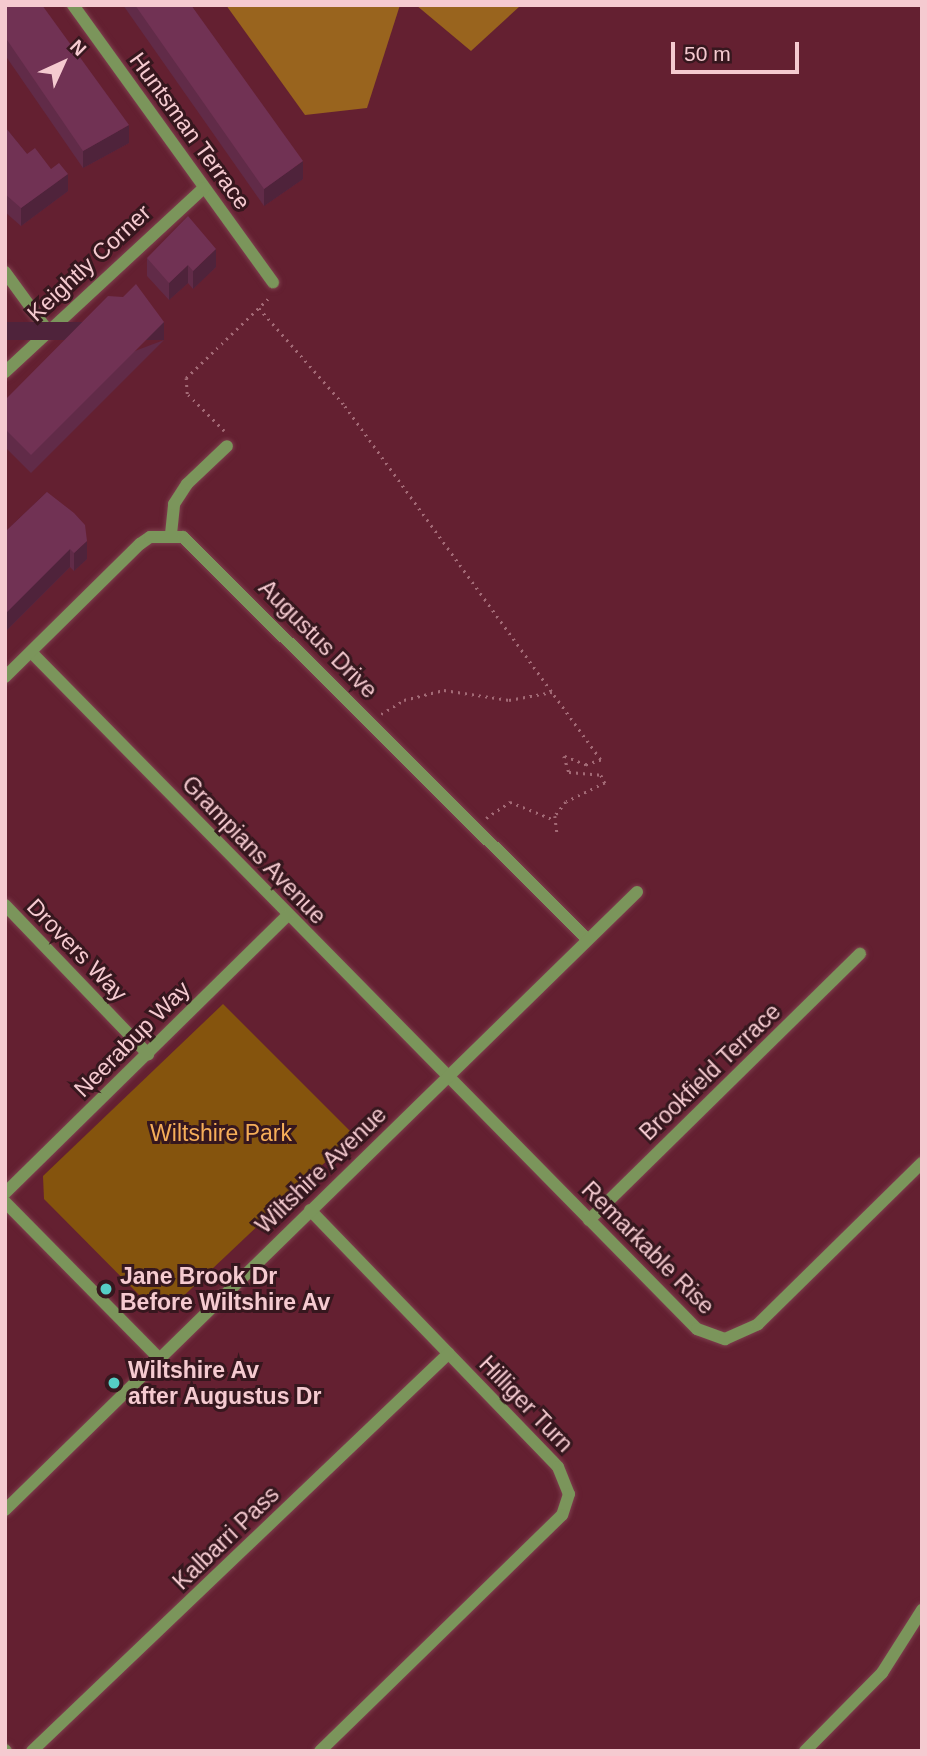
<!DOCTYPE html>
<html>
<head>
<meta charset="utf-8">
<style>
  body { margin:0 }
  #map { position:relative; width:927px; height:1756px; overflow:hidden; background:#642031; font-family:Arial,sans-serif }
  div>[style] { position:absolute }
  .green>* { inset:0; background:#85540d }
  .forest>* { inset:0; background:#99641e }
  .path>* { height:2.5px; margin-top:-1.25px; transform-origin:0; background:repeating-linear-gradient(90deg,#a36a76 0 2px,transparent 0 7px) }
  .roads { filter:drop-shadow(0 0 2px #7e3f4e) drop-shadow(0 0 2px #7e3f4e) }
  .minor>* { height:12px; margin:-6px; padding:0 6px; transform-origin:6px; border-radius:6px; background:#7b955b }
  .wall>* { inset:0; background:#612b48 }
  .shaded-wall>* { inset:0; background:#4f233b; transform-origin:0 0 }
  .building>* { inset:0; background:#713254 }
  .dots>* { width:19px; height:19px; translate:-50% -50%; box-sizing:border-box; border:4px solid #36171e; border-radius:50% }
  span { translate:-50% -50%; white-space:nowrap; text-align:center; line-height:1.15; -webkit-text-stroke:6px #36171e; paint-order:stroke }
  .street-label { font-size:23px; color:#f5cad0 }
  .park-label { font-size:23px; color:#f6ae59 }
  .poi-label { font-size:23px; color:#f5cad0; font-weight:700 }
  .left { translate:0 -50%; text-align:left }
  .frame { position:absolute; inset:0; border:7px solid #f5cad0; pointer-events:none }
  .north { position:absolute; left:28px; top:28px; width:70px; height:70px; -webkit-text-stroke:5px #36171e; paint-order:stroke; rotate:45deg; font-size:19px; font-weight:700; line-height:28px; text-align:center; color:#f5cad0 }
  .north::after { content:''; display:block; margin:auto; width:24px; height:32px; background:#f5cad0; clip-path:polygon(50% 0,100% 100%,50% 72%,0 100%) }
  .scale { position:absolute; left:671px; top:42px; width:128px; height:32px; box-sizing:border-box; border:4px solid #f5cad0; border-top:0; padding-left:9px; font-size:21px; line-height:24px; white-space:nowrap; color:#f5cad0; -webkit-text-stroke:5px #36171e; paint-order:stroke }
</style>
</head>
<body>
<div id="map">
  <div class="green">
    <div style="clip-path:polygon(223px 1004px,354px 1135px,174px 1305px,153px 1309px,44px 1199px,43px 1176px)"></div>
  </div>
  <div class="forest">
    <div style="clip-path:polygon(226px 5px,400px 5px,367px 108px,305px 115px)"></div>
    <div style="clip-path:polygon(416px 5px,520px 5px,520px 6px,471px 51px)"></div>
  </div>
  <div class="path">
    <div style="left:43px;top:300px;width:18px"></div>
    <div style="left:259px;top:308px;width:130px;rotate:48.7deg"></div>
    <div style="left:345px;top:406px;width:437px;rotate:54.1deg"></div>
    <div style="left:601px;top:760px;width:16px;rotate:162deg"></div>
    <div style="left:586px;top:765px;width:24px;rotate:-158deg"></div>
    <div style="left:564px;top:756px;width:17px;rotate:73deg"></div>
    <div style="left:569px;top:772px;width:32px;rotate:5deg"></div>
    <div style="left:601px;top:775px;width:9px;rotate:63deg"></div>
    <div style="left:605px;top:783px;width:43px;rotate:154deg"></div>
    <div style="left:566px;top:802px;width:18px;rotate:128deg"></div>
    <div style="left:555px;top:816px;width:17px;rotate:83deg"></div>
    <div style="left:224px;top:431px;width:52px;rotate:-135deg"></div>
    <div style="left:187px;top:394px;width:16px;rotate:-94deg"></div>
    <div style="left:186px;top:378px;width:117px;rotate:-44deg"></div>
    <div style="left:381px;top:714px;width:27px;rotate:-31deg"></div>
    <div style="left:404px;top:700px;width:41px;rotate:-14deg"></div>
    <div style="left:444px;top:690px;width:66px;rotate:8.7deg"></div>
    <div style="left:509px;top:700px;width:44px;rotate:-10.5deg"></div>
    <div style="left:486px;top:818px;width:29px;rotate:-34deg"></div>
    <div style="left:510px;top:802px;width:48px;rotate:21.8deg"></div>
  </div>
  <div class="roads">
    <div class="minor">
      <div style="left:73px;top:5px;width:342px;rotate:54.2deg"></div>
      <div style="left:5px;top:272px;width:73px;rotate:53.9deg"></div>
      <div style="left:5px;top:372px;width:271px;rotate:-42.8deg"></div>
      <div style="left:171px;top:534px;width:30px;rotate:-84deg"></div>
      <div style="left:174px;top:504px;width:24px;rotate:-57deg"></div>
      <div style="left:187px;top:484px;width:55px;rotate:-43.5deg"></div>
      <div style="left:31px;top:652px;width:950px;rotate:45.47deg"></div>
      <div style="left:697px;top:1329px;width:30px;rotate:20deg"></div>
      <div style="left:725px;top:1339px;width:36px;rotate:-24deg"></div>
      <div style="left:758px;top:1324px;width:230px;rotate:-44.5deg"></div>
      <div style="left:5px;top:677px;width:190px;rotate:-44.6deg"></div>
      <div style="left:140px;top:544px;width:12px;rotate:-35deg"></div>
      <div style="left:150px;top:537px;width:33px"></div>
      <div style="left:183px;top:537px;width:571px;rotate:44.86deg"></div>
      <div style="left:5px;top:905px;width:207px;rotate:46.2deg"></div>
      <div style="left:5px;top:1193px;width:397px;rotate:-44.5deg"></div>
      <div style="left:5px;top:1202px;width:219px;rotate:45.4deg"></div>
      <div style="left:310px;top:1210px;width:357px;rotate:46deg"></div>
      <div style="left:558px;top:1467px;width:29px;rotate:68deg"></div>
      <div style="left:569px;top:1494px;width:22px;rotate:108deg"></div>
      <div style="left:562px;top:1515px;width:338px;rotate:135.7deg"></div>
      <div style="left:589px;top:1220px;width:380px;rotate:-44.5deg"></div>
      <div style="left:5px;top:1510px;width:884px;rotate:-44.36deg"></div>
      <div style="left:5px;top:1750px;width:1px;rotate:45deg"></div>
      <div style="left:32px;top:1751px;width:576px;rotate:-43.66deg"></div>
      <div style="left:805px;top:1751px;width:110px;rotate:-45.4deg"></div>
      <div style="left:882px;top:1673px;width:75px;rotate:-57.6deg"></div>
    </div>
  </div>
  <div class="wall">
    <div style="clip-path:polygon(5px 5px,129px 143px,83px 168px,5px 55px)"></div>
    <div style="clip-path:polygon(123px 5px,191px 5px,303px 179px,264px 206px)"></div>
    <div style="clip-path:polygon(5px 127px,27px 154px,68px 191px,21px 226px,5px 212px)"></div>
    <div style="clip-path:polygon(147px 258px,216px 267px,193px 289px,188px 283px,169px 300px,147px 276px)"></div>
    <div style="clip-path:polygon(164px 340px,31px 473px,5px 447px,5px 400px)"></div>
    <div style="clip-path:polygon(47px 492px,87px 559px,74px 571px,70px 567px,5px 632px,5px 532px)"></div>
  </div>
  <div class="shaded-wall">
    <div style="clip-path:polygon(129px 125px,129px 143px,83px 168px,83px 151px)"></div>
    <div style="clip-path:polygon(303px 161px,303px 179px,264px 206px,264px 189px)"></div>
    <div style="clip-path:polygon(68px 174px,68px 191px,21px 226px,21px 208px)"></div>
    <div style="clip-path:polygon(216px 249px,216px 267px,193px 289px,193px 271px)"></div>
    <div style="clip-path:polygon(188px 265px,188px 283px,169px 300px,169px 283px)"></div>
    <div style="left:164px;top:322px;width:18px;height:188px;rotate:90deg"></div>
    <div style="clip-path:polygon(87px 541px,87px 559px,74px 571px,74px 553px)"></div>
    <div style="clip-path:polygon(70px 549px,70px 567px,5px 632px,5px 614px)"></div>
  </div>
  <div class="building">
    <div style="clip-path:polygon(5px 5px,42px 5px,129px 125px,83px 151px,5px 37px)"></div>
    <div style="clip-path:polygon(135px 5px,191px 5px,303px 161px,264px 189px)"></div>
    <div style="clip-path:polygon(5px 127px,27px 154px,35px 148px,51px 169px,59px 163px,68px 174px,21px 208px,5px 194px)"></div>
    <div style="clip-path:polygon(188px 216px,216px 249px,193px 271px,188px 265px,169px 283px,147px 258px)"></div>
    <div style="clip-path:polygon(136px 284px,164px 322px,31px 455px,5px 429px,5px 400px,108px 296px,123px 297px)"></div>
    <div style="clip-path:polygon(47px 492px,74px 513px,85px 525px,87px 541px,74px 553px,70px 549px,5px 614px,5px 532px)"></div>
  </div>
  <div class="dots">
    <div style="left:106px;top:1289px;background:#55cec5"></div>
    <div style="left:114px;top:1383px;background:#55cec5"></div>
  </div>
  <div class="street-label">
    <span style="left:190px;top:131px;rotate:54deg">Huntsman Terrace</span>
    <span style="left:89px;top:263px;rotate:-43deg">Keightly Corner</span>
    <span style="left:318px;top:639px;rotate:45deg">Augustus Drive</span>
    <span style="left:254px;top:850px;rotate:46deg">Grampians Avenue</span>
    <span style="left:77px;top:950px;rotate:46deg">Drovers Way</span>
    <span style="left:132px;top:1039px;rotate:-45deg">Neerabup Way</span>
    <span style="left:710px;top:1072px;rotate:-44deg">Brookfield Terrace</span>
    <span style="left:321px;top:1170px;rotate:-44deg">Wiltshire Avenue</span>
    <span style="left:648px;top:1248px;rotate:45deg">Remarkable Rise</span>
    <span style="left:526px;top:1404px;rotate:46deg">Hilliger Turn</span>
    <span style="left:226px;top:1538px;rotate:-44deg">Kalbarri Pass</span>
  </div>
  <div class="park-label">
    <span style="left:221px;top:1133px">Wiltshire Park</span>
  </div>
  <div class="poi-label">
    <span class="left" style="left:120px;top:1289px">Jane Brook Dr<br>Before Wiltshire Av</span>
    <span class="left" style="left:128px;top:1383px">Wiltshire Av<br>after Augustus Dr</span>
  </div>
  <div class="frame"></div>
  <div class="north">N</div>
  <div class="scale">50 m</div>
</div>
</body>
</html>
